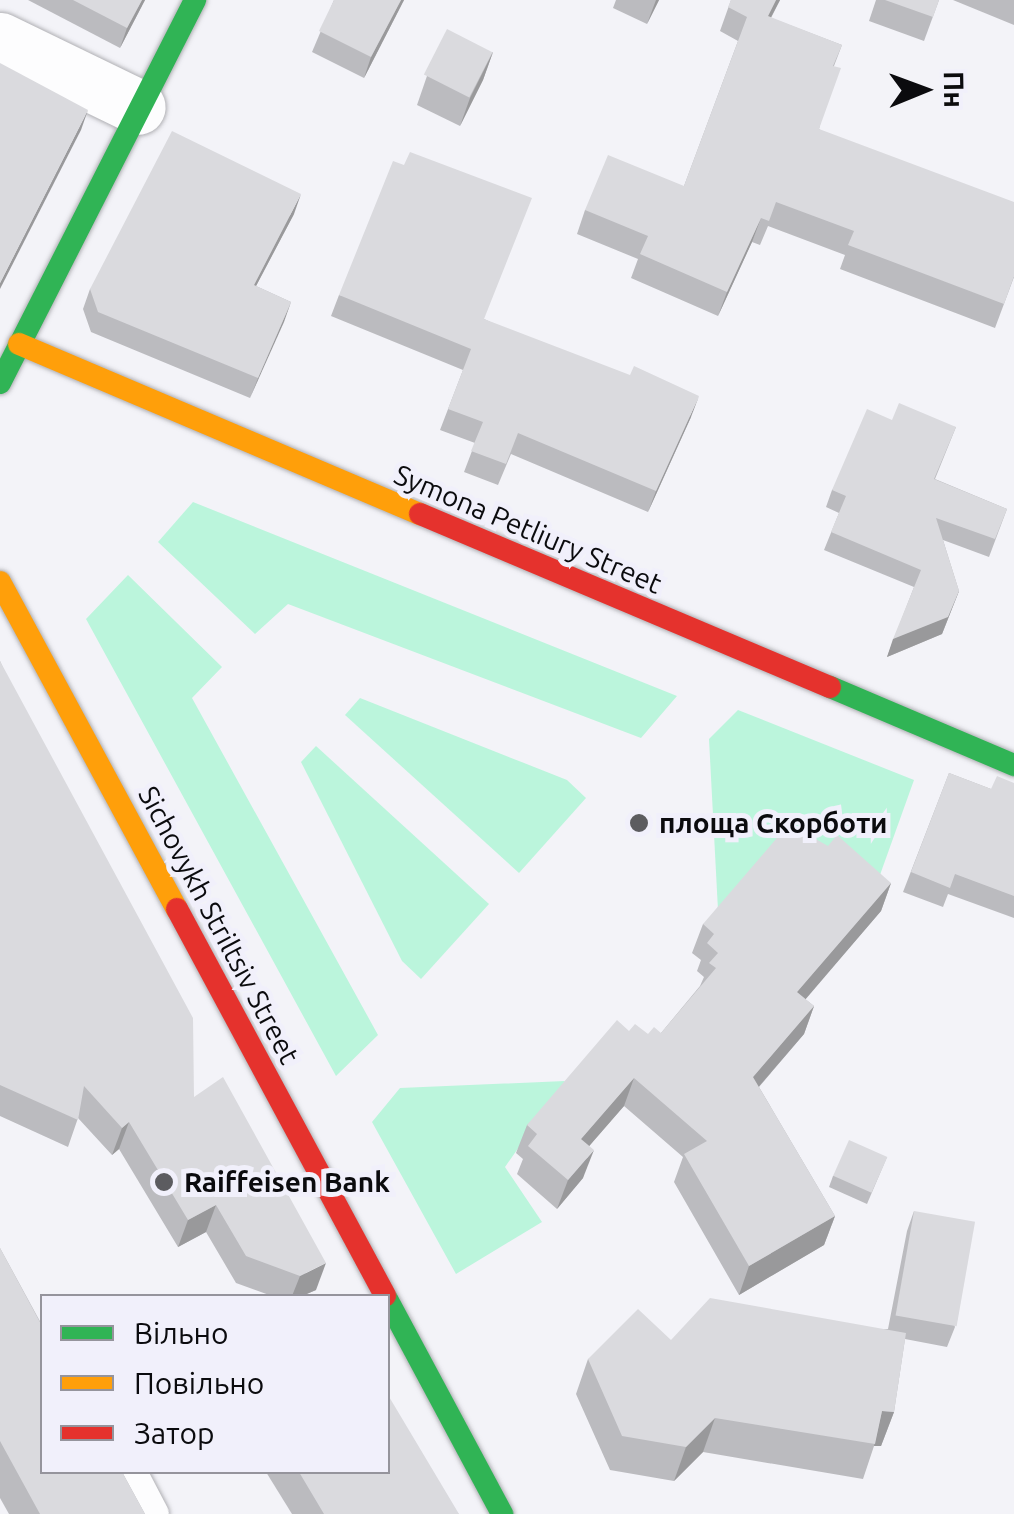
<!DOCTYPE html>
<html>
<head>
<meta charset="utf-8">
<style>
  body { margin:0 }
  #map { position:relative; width:1014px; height:1514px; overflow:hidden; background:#f3f3f8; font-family:Ubuntu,sans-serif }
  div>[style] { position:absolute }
  .green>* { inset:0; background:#bbf5dc }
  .roads { filter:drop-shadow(0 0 2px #b0b0b4) drop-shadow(0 0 2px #b0b0b4) }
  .lane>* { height:28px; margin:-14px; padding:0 14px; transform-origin:14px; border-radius:14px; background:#fdfdfe }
  .street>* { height:55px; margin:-27.5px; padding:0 27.5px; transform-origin:27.5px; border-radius:27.5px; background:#fdfdfe }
  .fast>* { height:22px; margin:-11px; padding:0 11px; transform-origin:11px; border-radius:11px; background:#30b455 }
  .slow>* { height:22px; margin:-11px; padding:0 11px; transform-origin:11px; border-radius:11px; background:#ff9f0a }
  .jam>* { height:22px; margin:-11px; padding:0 11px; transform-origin:11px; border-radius:11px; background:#e5322d }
  .wall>* { inset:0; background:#bbbbbf }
  .shaded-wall>* { inset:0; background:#99999b }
  .building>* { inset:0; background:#dadade; transform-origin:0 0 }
  .dots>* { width:28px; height:28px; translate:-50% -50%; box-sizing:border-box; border:5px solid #f1f0fb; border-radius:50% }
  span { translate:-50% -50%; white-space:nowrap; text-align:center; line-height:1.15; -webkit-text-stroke:10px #f1f0fb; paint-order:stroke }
  .street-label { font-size:28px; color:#0b0b0e }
  .poi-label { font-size:28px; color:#0b0b0e; font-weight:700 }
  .left { translate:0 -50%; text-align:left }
  .legend { position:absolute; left:40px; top:1294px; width:350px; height:180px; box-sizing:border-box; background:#f1f0fb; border:2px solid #95949c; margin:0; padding:12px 18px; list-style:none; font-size:30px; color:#0b0b0e }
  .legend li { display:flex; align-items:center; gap:20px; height:50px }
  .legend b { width:50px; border:2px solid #95949c }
  .north { position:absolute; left:874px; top:40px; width:100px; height:100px; -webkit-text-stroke:8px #f1f0fb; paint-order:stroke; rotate:89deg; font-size:28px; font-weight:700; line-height:40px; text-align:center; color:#0b0b0e }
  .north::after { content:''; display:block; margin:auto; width:35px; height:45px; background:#0b0b0e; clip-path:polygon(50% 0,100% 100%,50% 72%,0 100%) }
</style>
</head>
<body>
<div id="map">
  <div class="green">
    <div style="clip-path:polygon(193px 502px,677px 696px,641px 738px,288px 604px,255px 634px,158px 542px)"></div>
    <div style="clip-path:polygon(128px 575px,222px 667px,192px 698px,378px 1035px,336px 1076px,86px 619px)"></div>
    <div style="clip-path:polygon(360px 698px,567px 780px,586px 798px,519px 873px,345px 715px)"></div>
    <div style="clip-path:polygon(738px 710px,914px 780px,876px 886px,718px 910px,709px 739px)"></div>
    <div style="clip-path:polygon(316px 746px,489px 904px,421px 979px,402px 961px,301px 762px)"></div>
    <div style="clip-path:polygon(565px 1081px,505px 1167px,542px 1222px,456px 1274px,372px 1122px,400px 1088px)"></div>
  </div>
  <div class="roads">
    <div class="lane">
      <div style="left:133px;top:1472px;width:47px;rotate:62.4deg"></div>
    </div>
    <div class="street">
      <div style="left:0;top:40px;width:153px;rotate:25.9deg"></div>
    </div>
    <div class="fast">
      <div style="left:0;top:383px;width:430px;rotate:-63deg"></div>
      <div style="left:830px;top:687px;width:200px;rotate:23deg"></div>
      <div style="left:388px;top:1301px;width:242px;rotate:61.8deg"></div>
    </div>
    <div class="slow">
      <div style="left:19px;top:344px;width:436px;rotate:23deg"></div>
      <div style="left:0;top:582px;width:372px;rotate:61.6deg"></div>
    </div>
    <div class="jam">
      <div style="left:420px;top:514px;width:445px;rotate:22.9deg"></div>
      <div style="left:177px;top:909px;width:439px;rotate:61.7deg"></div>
    </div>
  </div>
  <div class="wall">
    <div style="clip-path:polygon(28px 0,145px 0,120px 48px)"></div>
    <div style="clip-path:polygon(334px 0,404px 0,364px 78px,312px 52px)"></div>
    <div style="clip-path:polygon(616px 0,659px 0,647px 24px,613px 8px)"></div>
    <div style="clip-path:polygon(731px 0,780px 0,771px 18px,842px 45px,834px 66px,819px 129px,1014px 277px,995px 328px,840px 269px,845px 255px,768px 226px,760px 245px,752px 242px,718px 316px,631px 278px,638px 259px,577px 234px,585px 210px,684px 186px,738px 41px,720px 31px)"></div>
    <div style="clip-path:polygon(876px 0,939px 0,924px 41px,869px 21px)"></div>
    <div style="clip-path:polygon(953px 0,1014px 0,1014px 25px)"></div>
    <div style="clip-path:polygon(493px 52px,483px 80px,460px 126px,417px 105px,427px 76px)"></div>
    <div style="clip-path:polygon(294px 214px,256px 286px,291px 302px,250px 398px,91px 332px,83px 309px,90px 289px)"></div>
    <div style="clip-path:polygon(339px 295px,484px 319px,691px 417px,648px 512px,511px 454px,498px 485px,464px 472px,475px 443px,440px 430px,463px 370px,331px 316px)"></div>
    <div style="clip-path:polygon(892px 420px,956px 427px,935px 479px,1007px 509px,989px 557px,943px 540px,959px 591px,942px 634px,887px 657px,914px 587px,824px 550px,839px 513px,826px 507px,832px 490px)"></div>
    <div style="clip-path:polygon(0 661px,194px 1097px,316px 1290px,302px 1296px,272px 1296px,236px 1283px,206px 1232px,178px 1247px,119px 1149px,112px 1155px,78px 1118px,68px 1147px,0 1116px)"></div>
    <div style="clip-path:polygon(949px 773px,991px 789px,1014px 783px,1014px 918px,948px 894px,943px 907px,903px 892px)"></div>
    <div style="clip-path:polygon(891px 883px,881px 911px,805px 999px,814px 1006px,804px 1034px,759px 1087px,835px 1216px,824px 1245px,739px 1295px,674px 1182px,683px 1157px,624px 1106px,589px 1146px,583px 1178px,557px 1209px,517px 1174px,523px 1159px,516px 1153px,527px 1125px,629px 1031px,648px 1034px,661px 1033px,700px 986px,704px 977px,697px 971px,701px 960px,692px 953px,703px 924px)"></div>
    <div style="clip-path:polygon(887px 1157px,867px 1204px,829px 1187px,833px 1176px)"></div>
    <div style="clip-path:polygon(914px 1211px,955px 1327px,947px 1347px,905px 1339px,894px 1412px,881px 1446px,874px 1446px,863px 1479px,703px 1452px,674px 1481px,610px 1470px,576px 1394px,588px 1359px,671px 1340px,888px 1329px,907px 1231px)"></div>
    <div style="clip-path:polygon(0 1248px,145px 1514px,9px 1514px,0 1498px)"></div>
    <div style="clip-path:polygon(266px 1472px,388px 1472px,459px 1514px,292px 1514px)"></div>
  </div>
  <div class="shaded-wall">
    <div style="clip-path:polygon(142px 0,145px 0,120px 48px,127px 28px)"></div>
    <div style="clip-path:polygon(401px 0,404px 0,364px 78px,371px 57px)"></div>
    <div style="clip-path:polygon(656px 0,659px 0,647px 24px)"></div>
    <div style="clip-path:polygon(776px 0,780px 0,759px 40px,768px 16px)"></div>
    <div style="clip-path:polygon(493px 52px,483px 80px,460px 126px,470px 98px)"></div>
    <div style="clip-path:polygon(88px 110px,81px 130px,0 289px,0 283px)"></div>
    <div style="clip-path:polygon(301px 194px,294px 214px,246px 305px,254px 285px)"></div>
    <div style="clip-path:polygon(761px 218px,752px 242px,718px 316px,727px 292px)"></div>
    <div style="clip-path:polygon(291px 302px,284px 322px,250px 398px,258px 378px)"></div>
    <div style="clip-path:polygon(699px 396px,691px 417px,648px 512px,656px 491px)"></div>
    <div style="clip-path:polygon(959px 591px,942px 634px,887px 657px,893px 639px)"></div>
    <div style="clip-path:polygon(891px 883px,881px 911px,787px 1021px,797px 992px)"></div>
    <div style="clip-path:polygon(814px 1006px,804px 1034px,743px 1105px,753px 1077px)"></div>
    <div style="clip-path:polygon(634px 1078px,624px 1106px,571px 1167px,581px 1139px)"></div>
    <div style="clip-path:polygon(129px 1122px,119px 1149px,112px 1155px,122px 1128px)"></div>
    <div style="clip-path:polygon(594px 1150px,583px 1178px,557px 1209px,568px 1180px)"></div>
    <div style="clip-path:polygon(216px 1205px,206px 1232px,178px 1247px,188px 1220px)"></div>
    <div style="clip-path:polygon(835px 1216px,824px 1245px,739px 1295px,749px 1266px)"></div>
    <div style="clip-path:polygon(326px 1263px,316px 1290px,302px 1296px,292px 1296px,300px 1276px)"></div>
    <div style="clip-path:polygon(882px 1411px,894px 1412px,881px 1446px,874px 1446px)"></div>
    <div style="clip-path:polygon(715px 1418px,703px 1452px,674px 1481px,686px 1447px)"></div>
  </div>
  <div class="building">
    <div style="clip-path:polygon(73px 0,142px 0,127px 28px)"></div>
    <div style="clip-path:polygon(334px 0,401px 0,371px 57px,319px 31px)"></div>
    <div style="clip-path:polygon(731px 0,776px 0,768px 16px,842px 45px,833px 66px,841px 68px,819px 129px,1014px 202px,1014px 276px,1004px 304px,848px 245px,854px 231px,776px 202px,769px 221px,761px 218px,727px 292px,640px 254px,648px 236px,585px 210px,608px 155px,684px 186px,747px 17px,728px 7px)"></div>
    <div style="clip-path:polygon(885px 0,939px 0,933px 17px)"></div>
    <div style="left:447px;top:29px;width:51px;height:51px;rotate:27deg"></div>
    <div style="clip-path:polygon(0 63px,88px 110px,0 283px)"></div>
    <div style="clip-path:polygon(172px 131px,301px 194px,254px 285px,291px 302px,258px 378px,98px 312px,90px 289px)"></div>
    <div style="clip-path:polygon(410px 152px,532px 198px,484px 319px,630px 375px,634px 366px,699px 396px,656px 491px,518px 433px,506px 464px,471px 451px,483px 422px,448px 409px,471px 349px,339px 295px,393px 161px,404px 165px)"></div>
    <div style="clip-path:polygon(899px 403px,956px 427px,934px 479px,1007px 509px,995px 539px,936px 518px,959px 591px,948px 617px,893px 639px,921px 570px,831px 532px,846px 496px,832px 490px,867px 409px,892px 420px)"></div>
    <div style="clip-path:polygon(0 661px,193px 1018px,194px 1097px,223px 1077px,326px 1263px,300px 1276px,246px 1256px,216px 1205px,188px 1220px,129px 1122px,122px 1128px,84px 1086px,78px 1120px,0 1085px)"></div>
    <div style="clip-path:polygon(949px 773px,991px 789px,997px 776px,1014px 783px,1014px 896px,955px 874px,950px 888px,911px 872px)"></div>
    <div style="clip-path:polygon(789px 824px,828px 846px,837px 835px,891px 883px,797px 992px,814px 1006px,753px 1077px,835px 1216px,749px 1266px,684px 1154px,707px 1141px,634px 1078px,581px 1139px,594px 1150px,568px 1180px,528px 1146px,537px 1134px,527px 1125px,617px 1020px,629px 1031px,635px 1024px,648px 1034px,654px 1027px,661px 1033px,716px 968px,709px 963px,718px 953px,707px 943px,714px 934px,703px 924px)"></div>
    <div style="left:849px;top:1140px;width:42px;height:39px;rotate:24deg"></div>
    <div style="left:914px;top:1211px;width:62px;height:106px;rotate:10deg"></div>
    <div style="clip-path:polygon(0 1248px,42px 1326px,42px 1472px,122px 1472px,145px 1514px,40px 1514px,0 1441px)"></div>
    <div style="clip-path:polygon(710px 1298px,906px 1333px,894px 1412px,882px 1411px,875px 1444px,715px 1418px,686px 1447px,622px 1436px,588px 1359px,638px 1309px,671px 1340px)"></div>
    <div style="clip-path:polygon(388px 1395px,459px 1514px,324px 1514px,299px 1472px,388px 1472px)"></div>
  </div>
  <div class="dots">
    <div style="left:639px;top:823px;background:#5c5c60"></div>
    <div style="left:164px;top:1182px;background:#5c5c60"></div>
  </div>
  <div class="street-label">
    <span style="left:528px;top:529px;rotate:23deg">Symona Petliury Street</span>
    <span style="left:219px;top:925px;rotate:62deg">Sichovykh Striltsiv Street</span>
  </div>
  <div class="poi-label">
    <span class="left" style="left:659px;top:823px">площа Скорботи</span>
    <span class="left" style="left:184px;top:1182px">Raiffeisen Bank</span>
  </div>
  <ul class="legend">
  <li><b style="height:12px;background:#30b455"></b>Вільно</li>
  <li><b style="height:12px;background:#ff9f0a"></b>Повільно</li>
  <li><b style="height:12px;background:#e5322d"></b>Затор</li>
  </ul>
  <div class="north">Пн</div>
</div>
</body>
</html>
